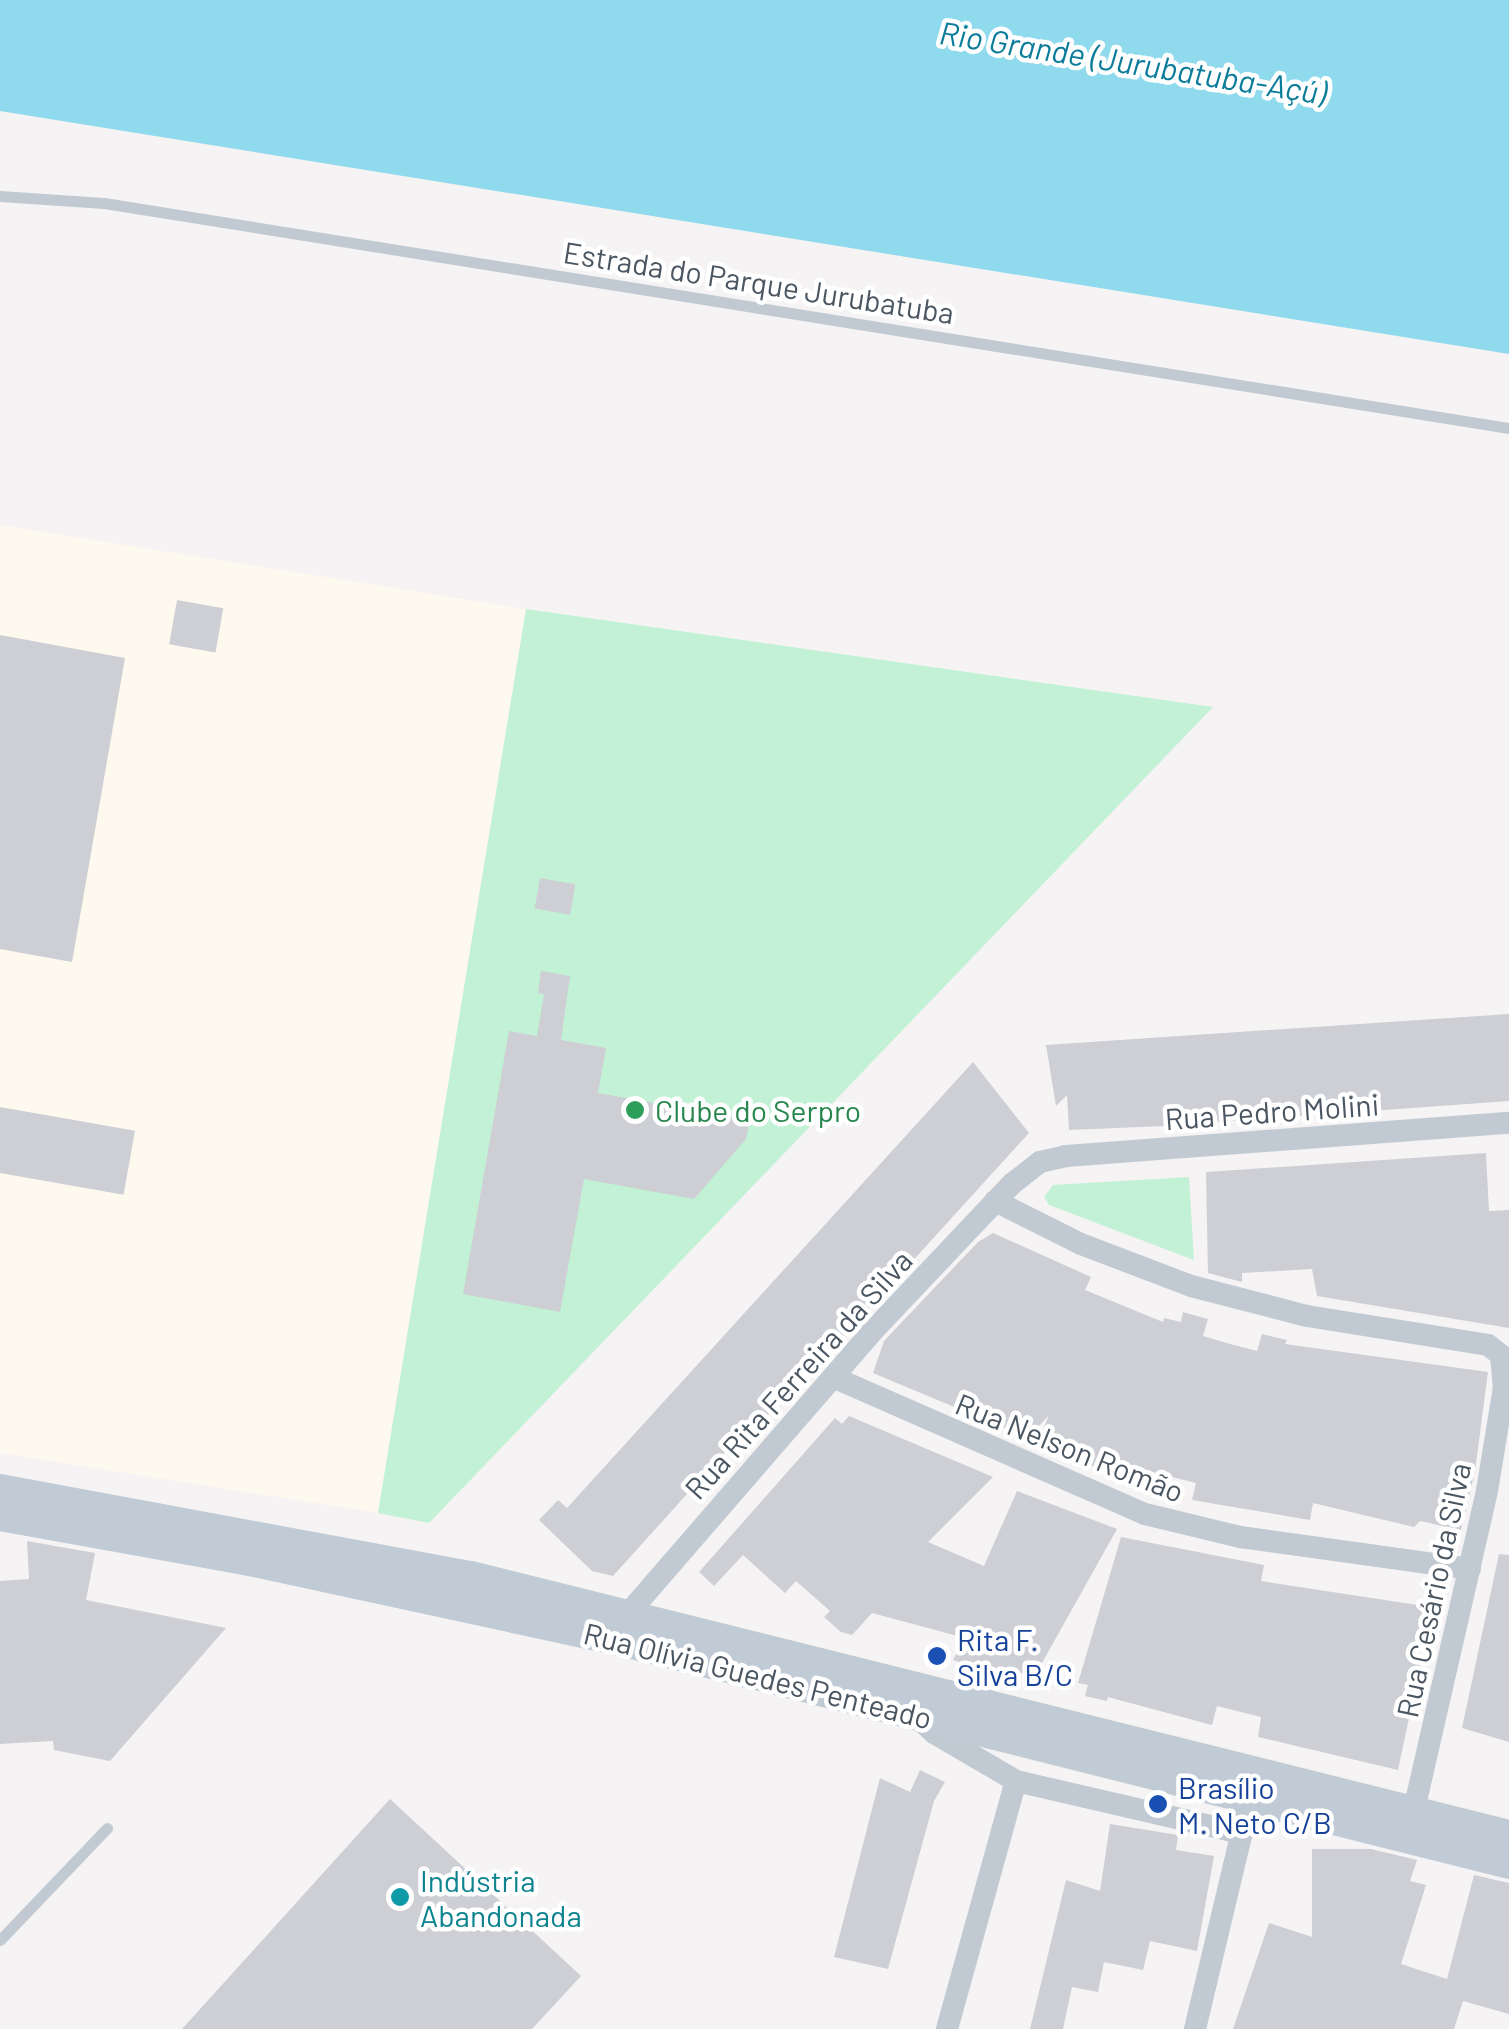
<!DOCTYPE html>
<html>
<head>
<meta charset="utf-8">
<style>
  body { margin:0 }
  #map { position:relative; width:1509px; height:2029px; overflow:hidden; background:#f5f3f3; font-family:Barlow,sans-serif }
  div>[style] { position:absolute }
  .commercial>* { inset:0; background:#fdf9ef }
  .green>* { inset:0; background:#c3f1d5 }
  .water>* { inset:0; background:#90daee }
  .building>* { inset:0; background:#cdcfd5; transform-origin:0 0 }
  .service>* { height:11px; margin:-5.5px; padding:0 5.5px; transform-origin:5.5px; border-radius:5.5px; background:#c1cad2 }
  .minor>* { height:22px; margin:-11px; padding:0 11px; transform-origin:11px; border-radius:11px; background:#c1cad2 }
  .secondary>* { height:32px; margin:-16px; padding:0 16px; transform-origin:16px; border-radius:16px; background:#c1cbd6 }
  .dots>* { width:28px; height:28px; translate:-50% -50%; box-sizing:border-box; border:5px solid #fff; border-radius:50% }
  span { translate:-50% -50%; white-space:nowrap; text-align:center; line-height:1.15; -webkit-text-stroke:9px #fff; paint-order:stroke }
  .street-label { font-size:30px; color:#4a5661 }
  .leisure-label { font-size:30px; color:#27864d }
  .left { translate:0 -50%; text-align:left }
  .transit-label { font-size:30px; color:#164399 }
  .culture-label { font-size:30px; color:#0d838f }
  .water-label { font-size:32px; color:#0c7c9b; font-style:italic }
</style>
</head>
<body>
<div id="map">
  <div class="commercial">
    <div style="clip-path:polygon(0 525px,526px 609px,378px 1513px,0 1453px)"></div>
  </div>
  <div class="green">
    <div style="clip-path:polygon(526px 609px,1213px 707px,429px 1523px,378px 1513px)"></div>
    <div style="clip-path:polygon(1189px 1177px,1194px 1260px,1049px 1205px,1044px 1197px,1053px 1185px)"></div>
  </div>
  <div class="water">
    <div style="clip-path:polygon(0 0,1509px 0,1509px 354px,0 111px)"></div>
  </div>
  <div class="building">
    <div style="left:177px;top:600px;width:47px;height:45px;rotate:10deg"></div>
    <div style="clip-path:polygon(0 635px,125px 658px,72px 962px,0 949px)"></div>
    <div style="left:540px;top:878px;width:36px;height:31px;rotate:10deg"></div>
    <div style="clip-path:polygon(541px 971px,570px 976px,561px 1040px,606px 1048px,598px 1093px,750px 1120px,746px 1139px,694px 1199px,584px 1179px,560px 1312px,463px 1294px,509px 1031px,537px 1036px,544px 994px,538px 993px)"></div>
    <div style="clip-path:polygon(1509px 1014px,1509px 1101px,1163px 1126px,1069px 1130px,1067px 1095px,1056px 1106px,1046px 1045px)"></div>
    <div style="clip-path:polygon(973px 1062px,1029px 1133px,867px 1311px,746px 1438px,742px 1433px,613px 1576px,592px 1571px,539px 1520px,558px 1500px,567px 1508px)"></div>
    <div style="left:0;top:1107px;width:137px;height:65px;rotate:10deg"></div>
    <div style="clip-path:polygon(1486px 1153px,1489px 1211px,1509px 1210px,1509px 1328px,1317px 1296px,1312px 1269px,1242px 1273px,1242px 1282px,1208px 1273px,1206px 1172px)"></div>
    <div style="clip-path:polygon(993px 1233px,1091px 1277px,1085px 1290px,1163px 1322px,1164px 1318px,1181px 1322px,1183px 1312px,1208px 1319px,1203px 1336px,1230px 1344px,1257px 1351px,1262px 1334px,1287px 1340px,1285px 1344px,1488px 1372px,1475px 1471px,1461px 1530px,1420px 1521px,1414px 1527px,1313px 1503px,1310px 1520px,1192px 1500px,1196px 1483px,1100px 1459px,1097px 1468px,1038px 1442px,1049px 1415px,1028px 1438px,873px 1373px,884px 1341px,978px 1242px)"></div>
    <div style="clip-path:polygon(849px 1416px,993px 1477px,928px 1542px,984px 1566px,1017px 1491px,1117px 1529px,1033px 1679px,1010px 1667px,1005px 1677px,953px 1660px,965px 1638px,872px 1613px,852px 1635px,841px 1632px,824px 1617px,830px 1611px,796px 1581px,785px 1593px,743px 1555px,714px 1586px,699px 1572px,835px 1418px,842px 1424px)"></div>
    <div style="clip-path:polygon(1121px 1537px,1264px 1565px,1261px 1581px,1424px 1606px,1415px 1656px,1422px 1657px,1398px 1770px,1258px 1737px,1261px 1717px,1217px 1706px,1212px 1725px,1108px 1697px,1107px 1701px,1085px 1696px,1088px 1685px,1078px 1683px)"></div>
    <div style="clip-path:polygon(27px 1541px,95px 1553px,86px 1600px,226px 1628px,110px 1761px,54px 1750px,53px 1741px,0 1744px,0 1581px,29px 1579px)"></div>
    <div style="clip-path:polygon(1499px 1554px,1509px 1555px,1509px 1742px,1462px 1728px)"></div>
    <div style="clip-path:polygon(920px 1770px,945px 1782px,934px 1801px,888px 1969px,834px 1957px,880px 1778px,910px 1792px)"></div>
    <div style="clip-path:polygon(390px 1799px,581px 1976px,532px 2029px,182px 2029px)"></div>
    <div style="clip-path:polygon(1110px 1824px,1178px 1835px,1176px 1850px,1214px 1856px,1197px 1951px,1150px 1941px,1143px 1970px,1104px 1962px,1098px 1992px,1072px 1987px,1063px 2029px,1030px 2029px,1066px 1880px,1100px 1891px)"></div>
    <div style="clip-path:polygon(1312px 1849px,1371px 1849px,1417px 1860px,1410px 1881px,1426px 1885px,1401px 1964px,1447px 1979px,1474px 1875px,1509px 1883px,1509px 2014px,1463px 2001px,1454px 2029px,1233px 2029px,1269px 1923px,1312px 1937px)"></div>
  </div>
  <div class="service">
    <div style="left:0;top:196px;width:104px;rotate:3.9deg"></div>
    <div style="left:104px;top:203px;width:1423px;rotate:9.1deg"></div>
    <div style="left:0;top:1940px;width:155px;rotate:-46.3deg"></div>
  </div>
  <div class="minor">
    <div style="left:995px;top:1201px;width:96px;rotate:26.6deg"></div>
    <div style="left:1081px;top:1244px;width:118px;rotate:20.9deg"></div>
    <div style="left:1191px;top:1286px;width:120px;rotate:14.5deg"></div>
    <div style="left:1307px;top:1316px;width:183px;rotate:9.1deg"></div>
    <div style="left:1488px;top:1345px;width:16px;rotate:38deg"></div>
    <div style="left:1501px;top:1355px;width:32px;rotate:85deg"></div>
    <div style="left:1504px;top:1387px;width:105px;rotate:99.3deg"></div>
    <div style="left:1487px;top:1491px;width:345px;rotate:102.9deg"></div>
    <div style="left:835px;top:1378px;width:339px;rotate:23.7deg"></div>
    <div style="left:1145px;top:1514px;width:98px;rotate:13.6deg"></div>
    <div style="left:1240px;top:1537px;width:232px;rotate:7.9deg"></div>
    <div style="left:623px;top:1626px;width:10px;rotate:-73deg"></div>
    <div style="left:626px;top:1616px;width:373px;rotate:-49.1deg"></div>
    <div style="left:870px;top:1334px;width:208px;rotate:-46.6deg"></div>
    <div style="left:1013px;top:1183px;width:34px;rotate:-38deg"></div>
    <div style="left:1040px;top:1162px;width:27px;rotate:-13deg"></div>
    <div style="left:1066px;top:1156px;width:444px;rotate:-4.3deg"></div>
    <div style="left:919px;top:1719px;width:21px;rotate:43deg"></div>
    <div style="left:934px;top:1733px;width:95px;rotate:30.3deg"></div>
    <div style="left:1016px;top:1781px;width:232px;rotate:13deg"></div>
    <div style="left:947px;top:2029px;width:257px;rotate:-74.5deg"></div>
    <div style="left:1195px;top:2029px;width:250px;rotate:-76.6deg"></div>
  </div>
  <div class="secondary">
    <div style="left:0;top:1490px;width:479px;rotate:10.5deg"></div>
    <div style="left:471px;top:1577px;width:1070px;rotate:14.01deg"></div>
    <div style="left:0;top:1515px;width:254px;rotate:10.2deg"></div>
    <div style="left:250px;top:1560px;width:379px;rotate:12.2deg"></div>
    <div style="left:620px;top:1640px;width:917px;rotate:14.08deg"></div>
  </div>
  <div class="dots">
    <div style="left:635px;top:1110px;background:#2e9e5b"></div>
    <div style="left:937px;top:1656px;background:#1a4fb4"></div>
    <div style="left:1158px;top:1804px;background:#1a4fb4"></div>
    <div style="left:400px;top:1897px;background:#0f9aa8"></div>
  </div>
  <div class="street-label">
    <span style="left:759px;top:282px;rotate:9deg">Estrada do Parque Jurubatuba</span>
    <span style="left:1272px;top:1111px;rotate:-4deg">Rua Pedro Molini</span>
    <span style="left:798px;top:1374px;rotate:-48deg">Rua Rita Ferreira da Silva</span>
    <span style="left:1070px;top:1447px;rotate:22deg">Rua Nelson Romão</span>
    <span style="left:1433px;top:1590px;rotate:-78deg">Rua Cesário da Silva</span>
    <span style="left:758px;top:1675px;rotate:14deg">Rua Olívia Guedes Penteado</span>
  </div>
  <div class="leisure-label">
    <span class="left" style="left:655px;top:1110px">Clube do Serpro</span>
  </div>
  <div class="transit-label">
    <span class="left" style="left:957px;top:1656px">Rita F.<br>Silva B/C</span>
    <span class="left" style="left:1178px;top:1804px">Brasílio<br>M. Neto C/B</span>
  </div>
  <div class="culture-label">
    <span class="left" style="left:420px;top:1897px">Indústria<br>Abandonada</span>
  </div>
  <div class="water-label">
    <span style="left:1133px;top:62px;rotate:9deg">Rio Grande (Jurubatuba-Açú)</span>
  </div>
</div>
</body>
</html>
